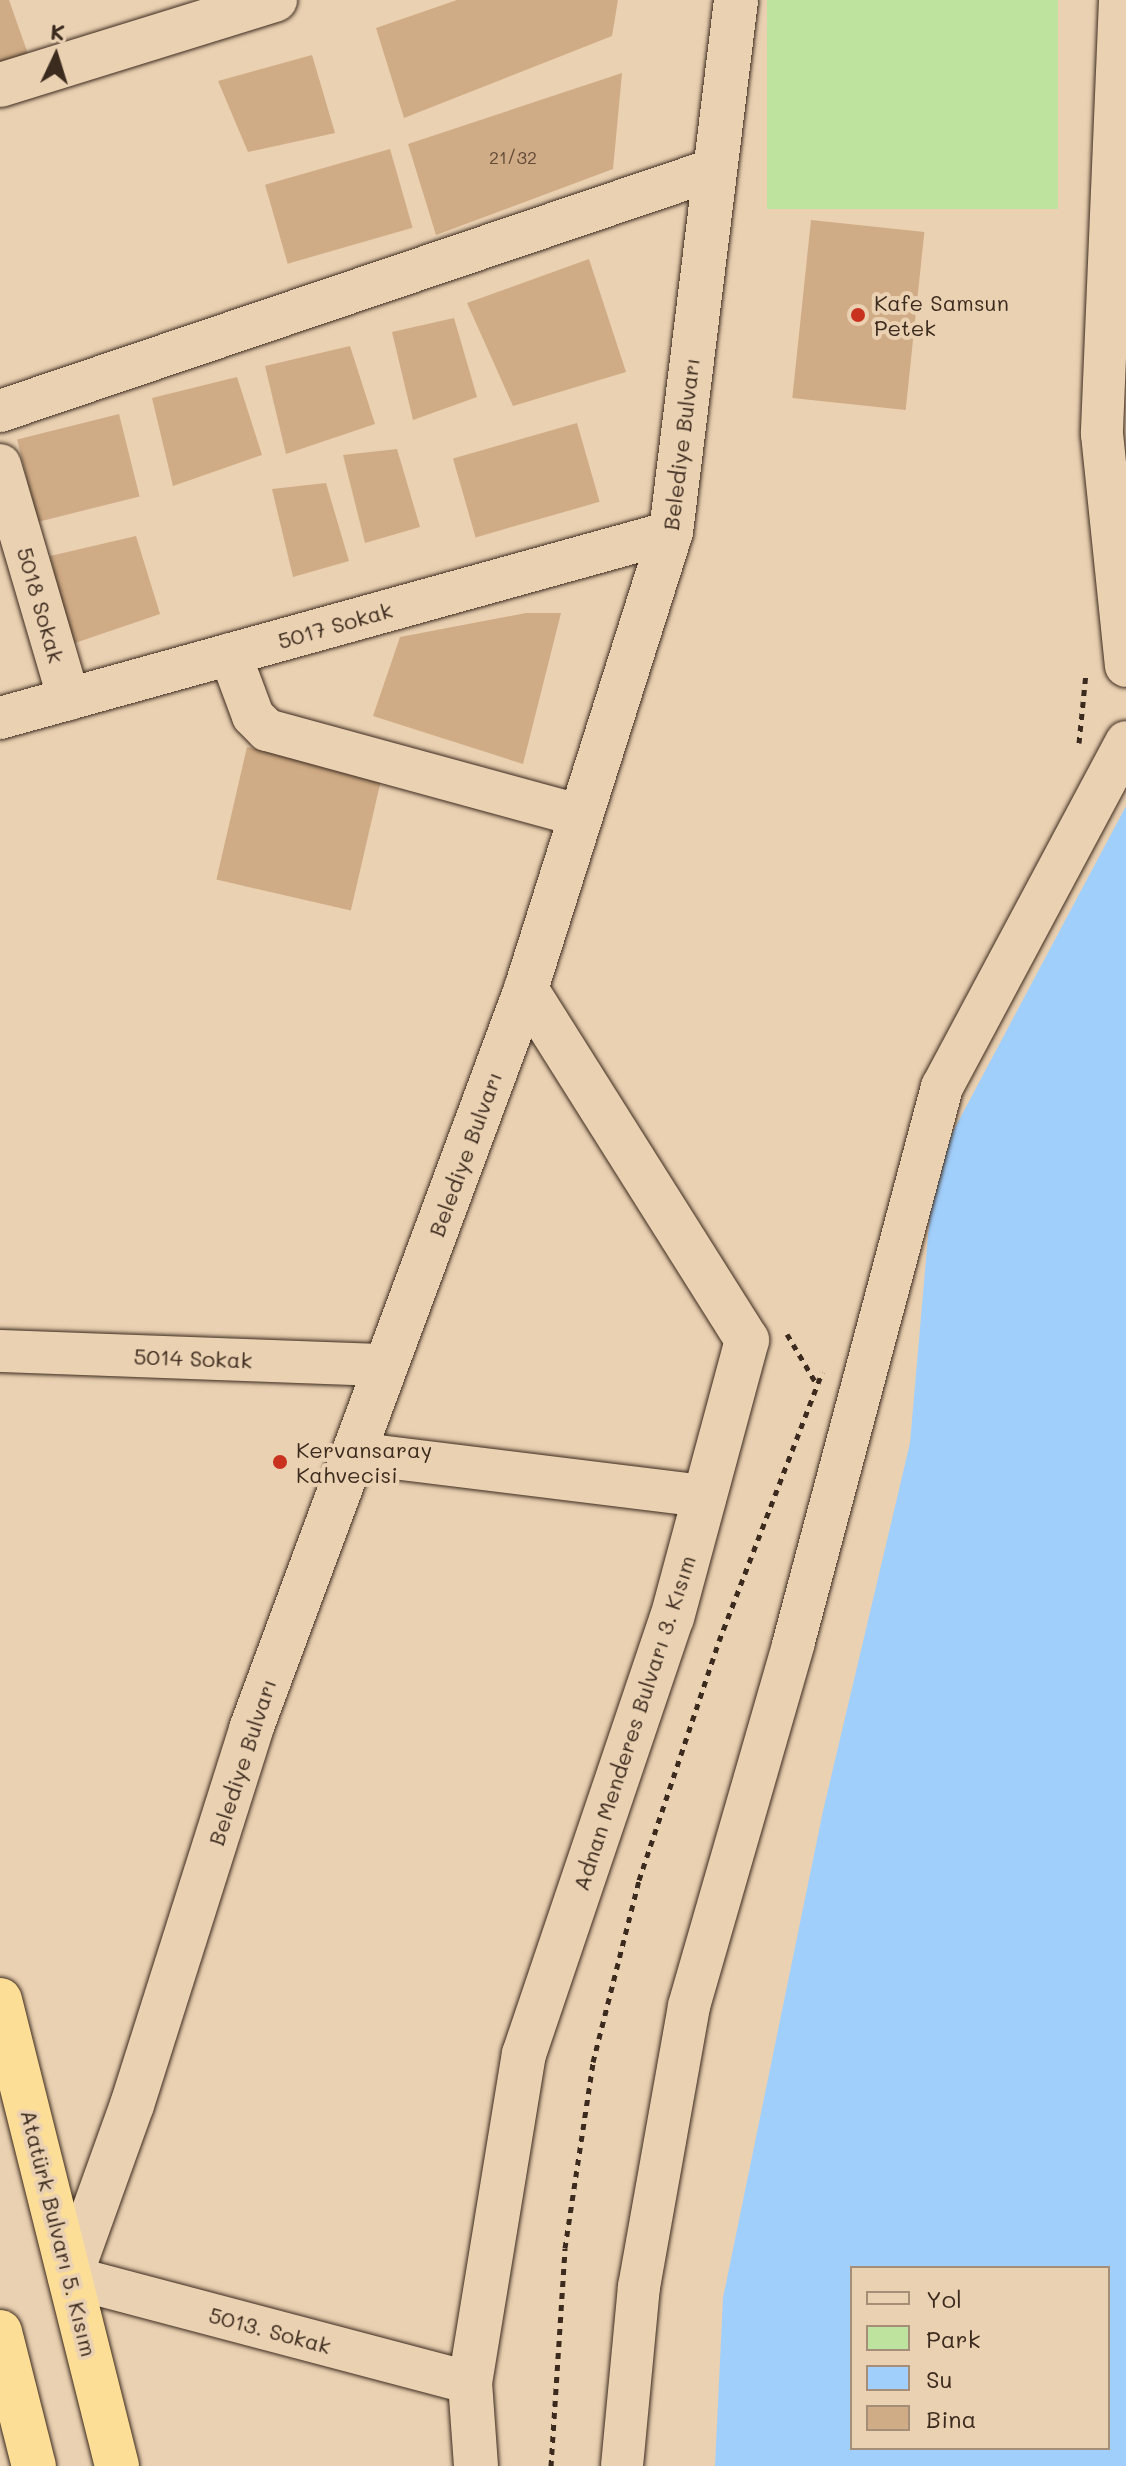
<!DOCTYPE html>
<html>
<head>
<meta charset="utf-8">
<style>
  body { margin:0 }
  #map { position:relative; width:1126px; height:2466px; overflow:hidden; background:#ead1b2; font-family:Mali,sans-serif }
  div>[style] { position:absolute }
  .green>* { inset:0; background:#bde39e; transform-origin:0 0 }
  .water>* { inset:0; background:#a1cffc }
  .building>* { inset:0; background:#d0ac86; transform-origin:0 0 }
  .path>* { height:5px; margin-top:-2.5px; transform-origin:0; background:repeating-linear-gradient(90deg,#3b2a1e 0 6px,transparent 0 12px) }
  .roads { filter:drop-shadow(0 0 2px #3b2a1e) drop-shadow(0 0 2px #3b2a1e) }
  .street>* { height:42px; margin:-21px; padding:0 21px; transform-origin:21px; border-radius:21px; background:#ead1b2 }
  .secondary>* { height:44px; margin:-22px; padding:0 22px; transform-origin:22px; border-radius:22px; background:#ead1b2 }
  .highway>* { height:44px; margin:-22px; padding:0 22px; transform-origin:22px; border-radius:22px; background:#fdde96 }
  .dots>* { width:22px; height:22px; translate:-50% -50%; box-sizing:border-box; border:4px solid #ead1b2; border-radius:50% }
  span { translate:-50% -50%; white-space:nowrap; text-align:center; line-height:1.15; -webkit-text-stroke:8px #ead1b2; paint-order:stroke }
  .number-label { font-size:18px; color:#604a38 }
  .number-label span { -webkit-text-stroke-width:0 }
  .poi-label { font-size:22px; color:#3b2a1e }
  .left { translate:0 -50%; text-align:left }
  .street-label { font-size:22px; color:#3b2a1e }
  .legend { position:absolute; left:850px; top:2266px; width:260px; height:184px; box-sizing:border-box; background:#ead1b2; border:2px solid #a48e77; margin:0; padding:10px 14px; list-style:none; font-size:24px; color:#3b2a1e }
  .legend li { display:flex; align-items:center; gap:16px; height:40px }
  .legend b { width:40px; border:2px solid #a48e77 }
  .north { position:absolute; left:16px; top:16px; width:80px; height:80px; -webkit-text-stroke:6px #ead1b2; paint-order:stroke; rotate:4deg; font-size:22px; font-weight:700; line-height:32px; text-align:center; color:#3b2a1e }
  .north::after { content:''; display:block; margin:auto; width:28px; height:36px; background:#3b2a1e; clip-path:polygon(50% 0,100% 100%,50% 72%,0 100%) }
</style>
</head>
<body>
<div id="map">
  <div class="green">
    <div style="left:767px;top:0;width:291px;height:209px"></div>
  </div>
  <div class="water">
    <div style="clip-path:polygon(evenodd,1126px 806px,1126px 2466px,715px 2466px,723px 2298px,823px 1811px,910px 1443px,934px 1167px,1126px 806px,852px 2268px,1108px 2268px,1108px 2448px,852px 2448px,852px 2268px)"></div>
  </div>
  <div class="building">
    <div style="clip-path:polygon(0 0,9px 0,28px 54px,0 64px)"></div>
    <div style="clip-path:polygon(457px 0,618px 0,612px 36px,404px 118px,376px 28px)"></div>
    <div style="clip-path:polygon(312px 55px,335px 133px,248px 152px,218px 81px)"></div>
    <div style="clip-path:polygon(622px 73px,613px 169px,436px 235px,408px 144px)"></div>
    <div style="left:390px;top:149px;width:82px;height:130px;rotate:74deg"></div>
    <div style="left:811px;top:220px;width:114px;height:179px;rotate:6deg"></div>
    <div style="clip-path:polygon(589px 259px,626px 372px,513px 406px,467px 303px)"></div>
    <div style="clip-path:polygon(454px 318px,477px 397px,413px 420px,392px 332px)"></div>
    <div style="clip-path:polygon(350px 346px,375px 424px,286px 454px,265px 366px)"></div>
    <div style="clip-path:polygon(237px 377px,262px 455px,173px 486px,152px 398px)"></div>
    <div style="left:119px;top:414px;width:85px;height:105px;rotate:76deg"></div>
    <div style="left:577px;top:423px;width:82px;height:129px;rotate:74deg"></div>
    <div style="clip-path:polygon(397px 449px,420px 527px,365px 543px,343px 455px)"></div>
    <div style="clip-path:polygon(326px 483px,349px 561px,293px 577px,272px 489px)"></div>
    <div style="clip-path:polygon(136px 536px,160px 614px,72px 644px,50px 556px)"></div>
    <div style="clip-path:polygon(526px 613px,561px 613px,523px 764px,373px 716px,400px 637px)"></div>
    <div style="left:247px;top:747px;width:138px;height:136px;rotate:13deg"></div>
  </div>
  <div class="path">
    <div style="left:1079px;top:743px;width:70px;rotate:-84.3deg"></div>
    <div style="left:787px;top:1334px;width:57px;rotate:59.4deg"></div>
    <div style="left:551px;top:2466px;width:218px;rotate:-86.3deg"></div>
    <div style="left:565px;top:2248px;width:188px;rotate:-81.4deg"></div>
    <div style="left:593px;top:2062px;width:188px;rotate:-75.8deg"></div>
    <div style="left:639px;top:1880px;width:252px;rotate:-71.5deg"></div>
    <div style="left:719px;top:1641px;width:288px;rotate:-69deg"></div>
  </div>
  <div class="roads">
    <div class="street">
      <div style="left:1120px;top:0;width:434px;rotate:92.4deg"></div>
      <div style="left:1102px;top:434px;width:233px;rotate:84.1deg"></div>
      <div style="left:0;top:411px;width:755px;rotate:-18.7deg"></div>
      <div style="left:0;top:465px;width:244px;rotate:73.6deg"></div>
      <div style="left:230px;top:654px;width:66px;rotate:69.6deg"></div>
      <div style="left:253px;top:716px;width:20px;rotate:45deg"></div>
      <div style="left:267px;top:730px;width:326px;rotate:15.3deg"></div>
      <div style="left:0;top:718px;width:696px;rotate:-15.49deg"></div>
      <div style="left:0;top:1351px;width:386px;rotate:2.1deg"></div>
      <div style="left:353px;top:1453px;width:355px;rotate:7deg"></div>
      <div style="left:70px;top:2277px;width:414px;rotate:14.8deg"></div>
      <div style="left:622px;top:2466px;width:180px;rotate:-84.6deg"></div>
      <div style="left:639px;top:2287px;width:285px;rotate:-79.9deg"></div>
      <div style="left:689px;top:2006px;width:376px;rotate:-73.9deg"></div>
      <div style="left:793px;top:1645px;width:578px;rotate:-75.05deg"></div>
      <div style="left:942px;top:1087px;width:391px;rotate:-61.9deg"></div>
    </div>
    <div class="secondary">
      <div style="left:0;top:85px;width:288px;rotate:-17.2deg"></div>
      <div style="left:70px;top:2277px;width:183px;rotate:-70.2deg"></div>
      <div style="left:132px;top:2105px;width:394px;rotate:-72.4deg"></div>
      <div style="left:251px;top:1729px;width:789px;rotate:-69.61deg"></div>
      <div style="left:526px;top:989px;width:479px;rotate:-72.4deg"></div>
      <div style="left:671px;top:532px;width:536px;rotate:-83.03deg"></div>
      <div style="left:476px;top:2466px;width:83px;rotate:-94.1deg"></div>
      <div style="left:470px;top:2383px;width:333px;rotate:-80.7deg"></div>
      <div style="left:524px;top:2054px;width:460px;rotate:-71.3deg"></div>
      <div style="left:672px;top:1618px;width:288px;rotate:-74.9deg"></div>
      <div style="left:747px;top:1340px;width:415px;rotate:-122.2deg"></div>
    </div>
    <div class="highway">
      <div style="left:0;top:2000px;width:480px;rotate:75.9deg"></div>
      <div style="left:0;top:2332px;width:138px;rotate:75.8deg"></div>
    </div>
  </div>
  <div class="dots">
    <div style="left:858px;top:315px;background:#c8321e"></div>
    <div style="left:280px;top:1462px;background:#c8321e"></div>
  </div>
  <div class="number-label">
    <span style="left:513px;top:157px">21/32</span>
  </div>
  <div class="poi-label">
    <span class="left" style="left:874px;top:315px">Kafe Samsun<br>Petek</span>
    <span class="left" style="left:296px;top:1462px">Kervansaray<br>Kahvecisi</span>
  </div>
  <div class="street-label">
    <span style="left:681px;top:444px;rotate:-83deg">Belediye Bulvarı</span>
    <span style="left:41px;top:605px;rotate:74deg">5018 Sokak</span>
    <span style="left:335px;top:625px;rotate:-16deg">5017 Sokak</span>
    <span style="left:465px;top:1154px;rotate:-70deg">Belediye Bulvarı</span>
    <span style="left:193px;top:1358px;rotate:2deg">5014 Sokak</span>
    <span style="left:634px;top:1723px;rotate:-72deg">Adnan Menderes Bulvarı 3. Kısım</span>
    <span style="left:242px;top:1762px;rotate:-72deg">Belediye Bulvarı</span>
    <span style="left:59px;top:2233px;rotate:76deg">Atatürk Bulvarı 5. Kısım</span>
    <span style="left:270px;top:2330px;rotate:15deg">5013. Sokak</span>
  </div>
  <ul class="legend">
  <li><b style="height:10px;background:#ead1b2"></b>Yol</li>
  <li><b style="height:22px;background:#bde39e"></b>Park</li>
  <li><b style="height:22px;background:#a1cffc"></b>Su</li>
  <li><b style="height:22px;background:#d0ac86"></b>Bina</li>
  </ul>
  <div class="north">K</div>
</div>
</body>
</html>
